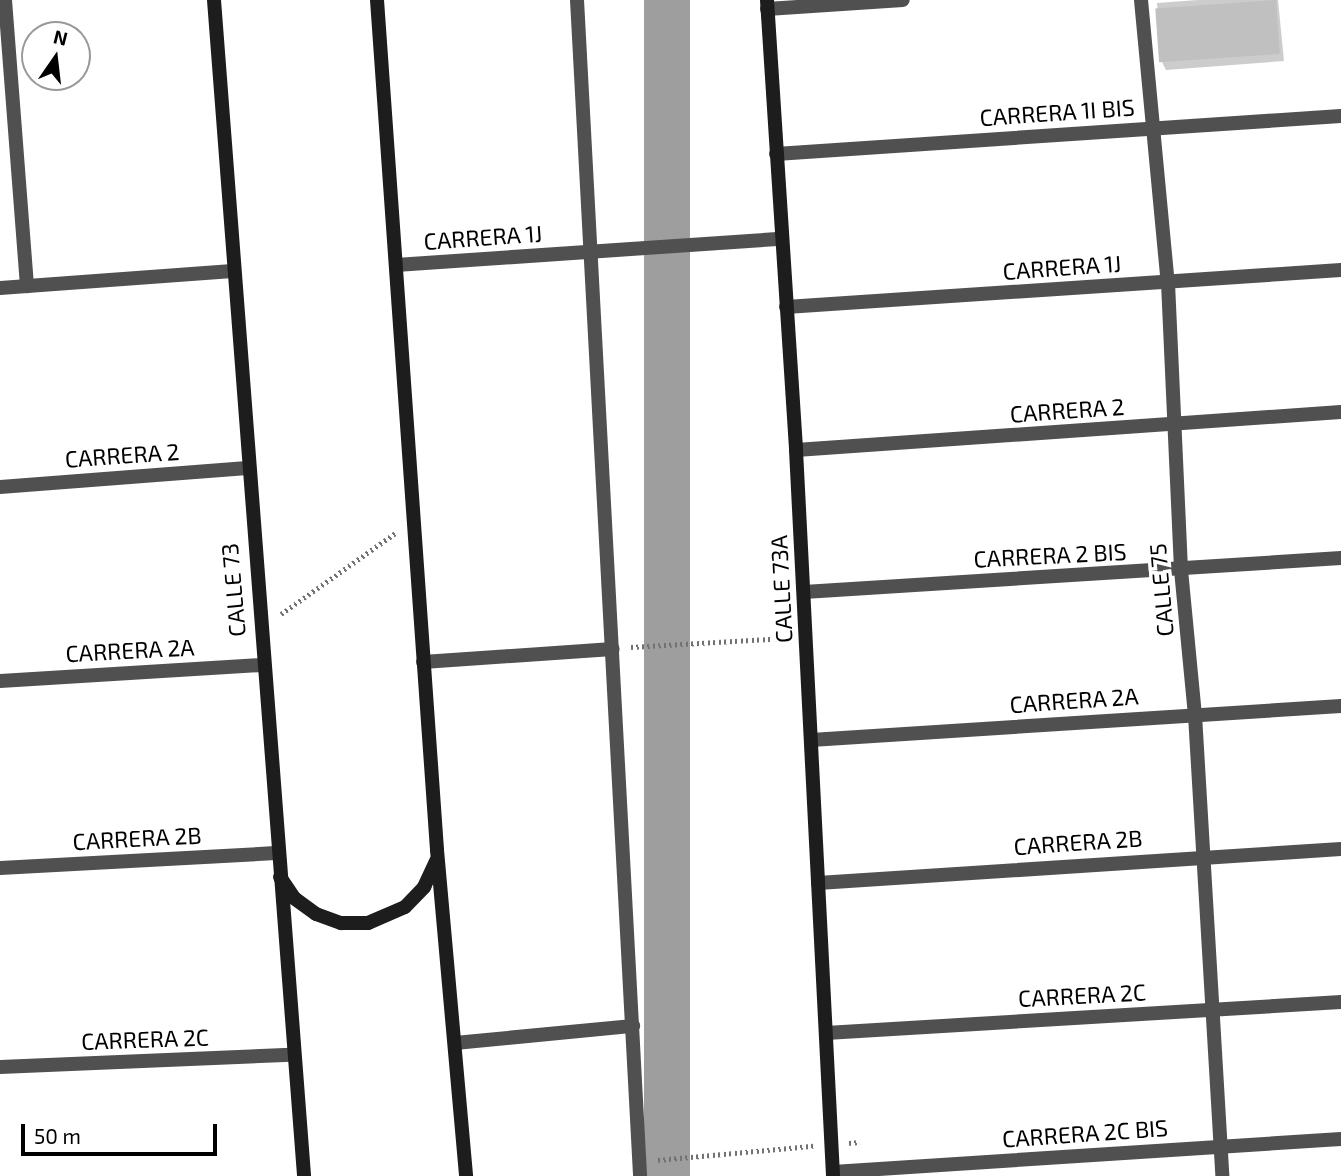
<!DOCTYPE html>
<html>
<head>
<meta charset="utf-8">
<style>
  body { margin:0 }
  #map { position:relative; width:1341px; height:1176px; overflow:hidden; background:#fff; font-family:"Exo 2",sans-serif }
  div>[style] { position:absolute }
  .water>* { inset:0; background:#9e9e9e; transform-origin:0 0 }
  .shadow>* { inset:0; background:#0003 }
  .building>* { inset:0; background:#c0c0c0; transform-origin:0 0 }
  .path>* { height:4.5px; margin-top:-2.25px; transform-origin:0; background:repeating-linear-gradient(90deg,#727272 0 2px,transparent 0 5.5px) }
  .street>* { height:14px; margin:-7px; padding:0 7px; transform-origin:7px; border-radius:7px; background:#505050 }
  .secondary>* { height:14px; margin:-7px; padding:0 7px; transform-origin:7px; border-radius:7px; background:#1d1d1d }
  span { translate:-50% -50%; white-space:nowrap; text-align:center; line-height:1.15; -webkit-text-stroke:7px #fff; paint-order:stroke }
  .street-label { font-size:23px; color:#000 }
  .north { position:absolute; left:21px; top:21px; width:70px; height:70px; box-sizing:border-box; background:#fff; border:2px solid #999; border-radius:50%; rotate:14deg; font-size:19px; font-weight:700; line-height:28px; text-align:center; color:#000 }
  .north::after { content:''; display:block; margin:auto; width:24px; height:32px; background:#000; clip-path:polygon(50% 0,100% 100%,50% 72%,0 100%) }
  .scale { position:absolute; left:21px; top:1124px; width:196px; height:32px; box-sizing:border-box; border:4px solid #000; border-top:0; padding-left:9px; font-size:21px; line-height:24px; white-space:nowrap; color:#000; -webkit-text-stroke:5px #fff; paint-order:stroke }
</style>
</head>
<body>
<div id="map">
  <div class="water">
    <div style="left:644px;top:0;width:46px;height:1178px"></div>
  </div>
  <div class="shadow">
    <div style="clip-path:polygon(1198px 0,1278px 0,1284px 61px,1166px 70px,1162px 62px,1157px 3px)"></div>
  </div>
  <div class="building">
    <div style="left:1276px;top:0;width:54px;height:121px;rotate:86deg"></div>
  </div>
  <div class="path">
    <div style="left:281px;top:614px;width:142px;rotate:-35.3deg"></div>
    <div style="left:631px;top:647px;width:155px;rotate:-3.3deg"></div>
    <div style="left:849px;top:1143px;width:11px;rotate:-5deg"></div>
    <div style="left:658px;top:1160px;width:156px;rotate:-5.2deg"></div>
  </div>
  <div class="street">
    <div style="left:5px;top:0;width:287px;rotate:85.6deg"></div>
    <div style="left:577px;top:0;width:1178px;rotate:86.93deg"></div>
    <div style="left:1141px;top:0;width:284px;rotate:84.6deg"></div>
    <div style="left:1168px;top:283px;width:287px;rotate:87.4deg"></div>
    <div style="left:1181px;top:570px;width:146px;rotate:84.5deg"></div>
    <div style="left:1195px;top:715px;width:462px;rotate:86.6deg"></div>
    <div style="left:767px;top:9px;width:136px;rotate:-3.8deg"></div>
    <div style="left:776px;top:154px;width:566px;rotate:-3.85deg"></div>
    <div style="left:396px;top:265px;width:386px;rotate:-3.9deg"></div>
    <div style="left:0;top:288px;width:233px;rotate:-4.2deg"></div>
    <div style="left:786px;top:307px;width:556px;rotate:-3.81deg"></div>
    <div style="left:796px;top:450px;width:546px;rotate:-3.99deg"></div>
    <div style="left:0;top:487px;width:248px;rotate:-4.4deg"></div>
    <div style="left:804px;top:592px;width:538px;rotate:-3.62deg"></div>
    <div style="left:423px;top:662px;width:190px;rotate:-3.9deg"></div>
    <div style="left:0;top:681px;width:263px;rotate:-3.5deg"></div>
    <div style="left:811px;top:740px;width:531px;rotate:-3.67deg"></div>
    <div style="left:0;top:868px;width:276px;rotate:-3.1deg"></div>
    <div style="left:818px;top:883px;width:524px;rotate:-3.72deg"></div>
    <div style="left:826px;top:1033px;width:516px;rotate:-3.44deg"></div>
    <div style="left:455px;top:1043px;width:179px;rotate:-5.5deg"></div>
    <div style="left:0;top:1067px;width:291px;rotate:-2.4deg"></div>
    <div style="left:833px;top:1172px;width:509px;rotate:-3.72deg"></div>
  </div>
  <div class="secondary">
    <div style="left:214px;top:0;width:1179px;rotate:85.62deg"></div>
    <div style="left:377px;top:0;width:852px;rotate:85.96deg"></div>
    <div style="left:437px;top:850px;width:327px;rotate:84.9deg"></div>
    <div style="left:767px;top:0;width:451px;rotate:86.3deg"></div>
    <div style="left:796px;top:450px;width:727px;rotate:87.08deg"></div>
    <div style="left:280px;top:877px;width:25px;rotate:56deg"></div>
    <div style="left:294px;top:898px;width:27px;rotate:36deg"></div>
    <div style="left:316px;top:914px;width:27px;rotate:20deg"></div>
    <div style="left:341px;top:923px;width:27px"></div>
    <div style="left:368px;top:923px;width:40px;rotate:-23.4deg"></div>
    <div style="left:405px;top:907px;width:28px;rotate:-46deg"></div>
    <div style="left:424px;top:887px;width:29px;rotate:-65deg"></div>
  </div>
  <div class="street-label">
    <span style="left:1057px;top:112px;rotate:-4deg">CARRERA 1I BIS</span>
    <span style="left:483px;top:237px;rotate:-4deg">CARRERA 1J</span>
    <span style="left:1062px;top:267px;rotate:-4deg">CARRERA 1J</span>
    <span style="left:1067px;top:410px;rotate:-4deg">CARRERA 2</span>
    <span style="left:122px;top:455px;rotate:-4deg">CARRERA 2</span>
    <span style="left:1050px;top:555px;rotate:-3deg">CARRERA 2 BIS</span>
    <span style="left:781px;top:589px;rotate:-93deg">CALLE 73A</span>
    <span style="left:233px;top:590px;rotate:-95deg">CALLE 73</span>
    <span style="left:1161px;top:590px;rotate:-95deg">CALLE 75</span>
    <span style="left:130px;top:650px;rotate:-3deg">CARRERA 2A</span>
    <span style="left:1074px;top:700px;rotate:-4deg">CARRERA 2A</span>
    <span style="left:137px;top:838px;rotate:-3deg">CARRERA 2B</span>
    <span style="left:1078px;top:842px;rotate:-4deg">CARRERA 2B</span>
    <span style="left:1082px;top:995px;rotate:-3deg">CARRERA 2C</span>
    <span style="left:145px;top:1039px;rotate:-2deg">CARRERA 2C</span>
    <span style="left:1085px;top:1133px;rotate:-4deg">CARRERA 2C BIS</span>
  </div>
  <div class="north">N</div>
  <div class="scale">50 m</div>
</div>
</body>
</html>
